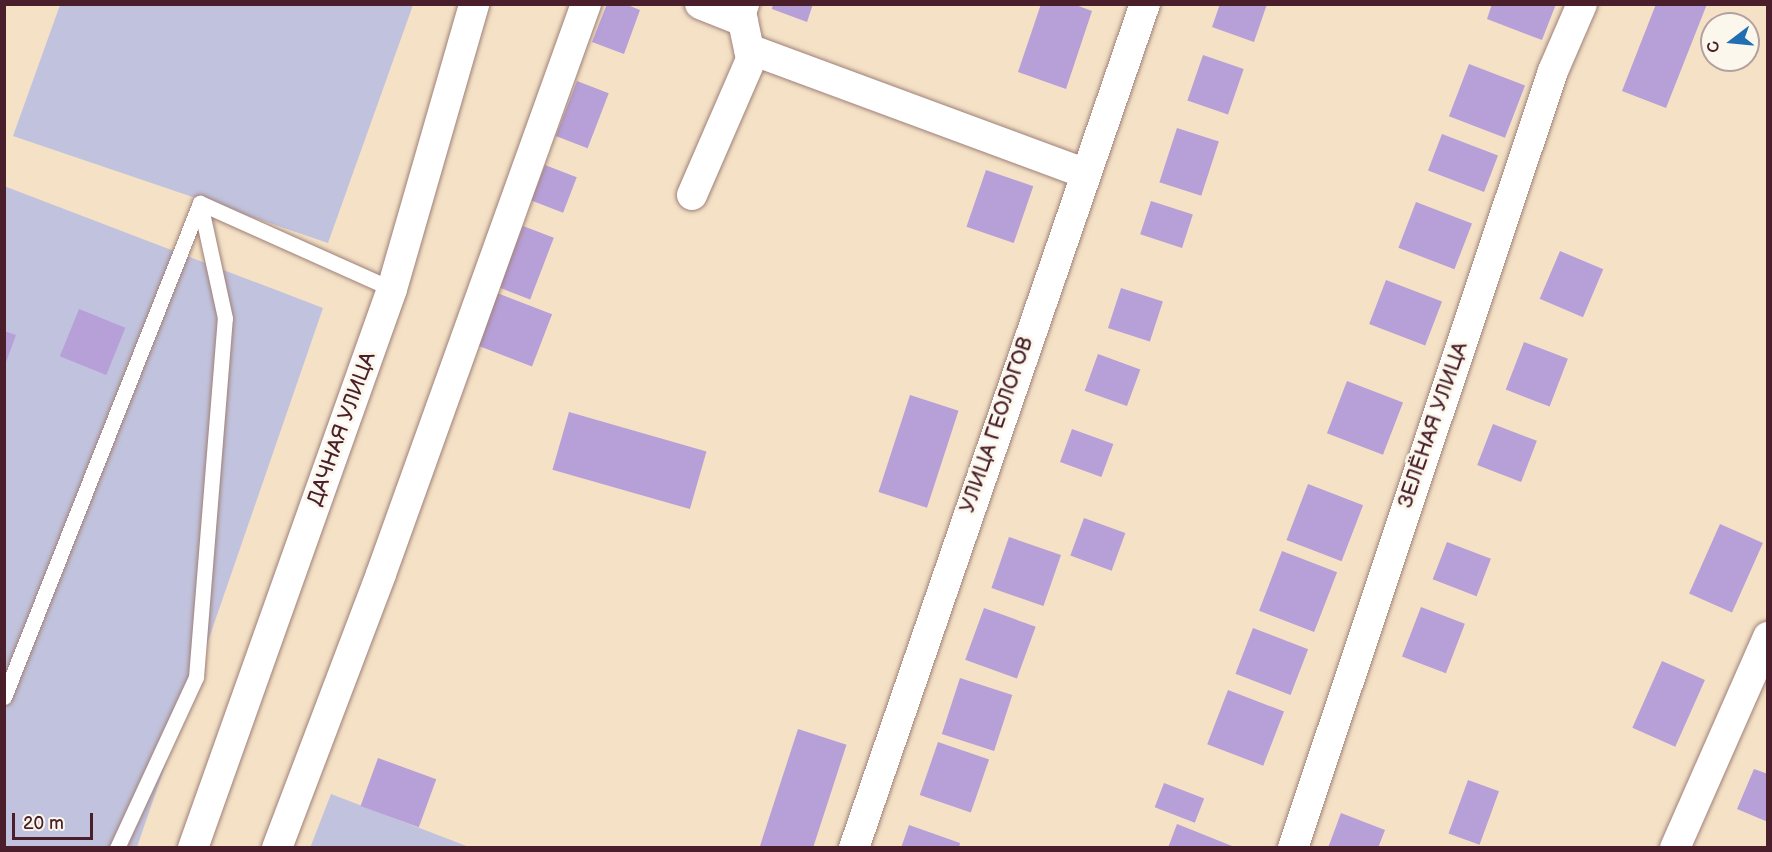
<!DOCTYPE html>
<html>
<head>
<meta charset="utf-8">
<style>
  body { margin:0 }
  #map { position:relative; width:1772px; height:852px; overflow:hidden; background:#f4e1c6; font-family:"Balsamiq Sans",sans-serif }
  div>[style] { position:absolute }
  .industrial>* { inset:0; background:#c1c2dd }
  .building>* { inset:0; background:#b79fd8; transform-origin:0 0 }
  .roads { filter:drop-shadow(0 0 2px #9f8078) drop-shadow(0 0 2px #9f8078) }
  .lane>* { height:15px; margin:-7.5px; padding:0 7.5px; transform-origin:7.5px; border-radius:7.5px; background:#fff }
  .street>* { height:30px; margin:-15px; padding:0 15px; transform-origin:15px; border-radius:15px; background:#fff }
  span { translate:-50% -50%; white-space:nowrap; text-align:center; line-height:1.15; -webkit-text-stroke:6px #fbf7ec; paint-order:stroke }
  .street-label { font-size:21px; color:#4a1f2b }
  .frame { position:absolute; inset:0; border:6px solid #4a1f2b; pointer-events:none }
  .north { position:absolute; left:1700px; top:12px; width:60px; height:60px; box-sizing:border-box; background:#fbf7ec; border:2px solid #b4a19f; border-radius:50%; rotate:254deg; font-size:16px; font-weight:700; line-height:24px; text-align:center; color:#4a1f2b }
  .north::after { content:''; display:block; margin:auto; width:21px; height:27px; background:#1f6fb2; clip-path:polygon(50% 0,100% 100%,50% 72%,0 100%) }
  .scale { position:absolute; left:12px; top:813px; width:81px; height:27px; box-sizing:border-box; border:3px solid #4a1f2b; border-top:0; padding-left:8px; font-size:18px; line-height:21px; white-space:nowrap; color:#4a1f2b; -webkit-text-stroke:4px #fbf7ec; paint-order:stroke }
</style>
</head>
<body>
<div id="map">
  <div class="industrial">
    <div style="clip-path:polygon(60px 5px,413px 5px,328px 243px,13px 136px)"></div>
    <div style="clip-path:polygon(4px 186px,323px 308px,137px 847px,5px 847px)"></div>
    <div style="clip-path:polygon(331px 794px,469px 847px,310px 848px)"></div>
  </div>
  <div class="building">
    <div style="clip-path:polygon(607px 4px,625px 4px,640px 10px,624px 54px,592px 42px)"></div>
    <div style="clip-path:polygon(773px 4px,813px 4px,807px 22px,772px 9px)"></div>
    <div style="clip-path:polygon(1041px 4px,1073px 4px,1092px 11px,1066px 89px,1018px 72px)"></div>
    <div style="clip-path:polygon(1220px 4px,1267px 4px,1254px 42px,1212px 27px)"></div>
    <div style="clip-path:polygon(1492px 4px,1556px 4px,1542px 40px,1487px 19px)"></div>
    <div style="clip-path:polygon(1656px 4px,1707px 4px,1666px 108px,1622px 91px)"></div>
    <div style="left:1203px;top:55px;width:43px;height:48px;rotate:19deg"></div>
    <div style="left:1469px;top:64px;width:60px;height:56px;rotate:21deg"></div>
    <div style="left:577px;top:81px;width:34px;height:59px;rotate:21deg"></div>
    <div style="left:1177px;top:128px;width:44px;height:57px;rotate:18deg"></div>
    <div style="left:1442px;top:134px;width:60px;height:39px;rotate:21deg"></div>
    <div style="left:545px;top:165px;width:34px;height:38px;rotate:21deg"></div>
    <div style="left:986px;top:170px;width:50px;height:60px;rotate:19deg"></div>
    <div style="left:1151px;top:201px;width:44px;height:35px;rotate:18deg"></div>
    <div style="left:1416px;top:202px;width:60px;height:49px;rotate:21deg"></div>
    <div style="left:523px;top:226px;width:33px;height:66px;rotate:21deg"></div>
    <div style="left:1560px;top:251px;width:47px;height:52px;rotate:23deg"></div>
    <div style="left:1386px;top:280px;width:60px;height:47px;rotate:21deg"></div>
    <div style="left:1121px;top:288px;width:44px;height:42px;rotate:18deg"></div>
    <div style="left:497px;top:293px;width:59px;height:56px;rotate:21deg"></div>
    <div style="left:79px;top:309px;width:50px;height:51px;rotate:22deg"></div>
    <div style="clip-path:polygon(4px 331px,16px 335px,5px 365px,4px 365px)"></div>
    <div style="left:1524px;top:342px;width:47px;height:51px;rotate:21deg"></div>
    <div style="left:1098px;top:354px;width:45px;height:39px;rotate:20deg"></div>
    <div style="left:1347px;top:381px;width:60px;height:56px;rotate:21deg"></div>
    <div style="left:910px;top:395px;width:51px;height:102px;rotate:18deg"></div>
    <div style="left:569px;top:412px;width:143px;height:60px;rotate:16deg"></div>
    <div style="left:1493px;top:424px;width:47px;height:44px;rotate:21deg"></div>
    <div style="left:1072px;top:429px;width:44px;height:35px;rotate:20deg"></div>
    <div style="left:1308px;top:484px;width:59px;height:60px;rotate:21deg"></div>
    <div style="left:1084px;top:518px;width:44px;height:40px;rotate:20deg"></div>
    <div style="left:1720px;top:524px;width:47px;height:76px;rotate:24deg"></div>
    <div style="left:1009px;top:537px;width:55px;height:54px;rotate:19deg"></div>
    <div style="left:1447px;top:542px;width:47px;height:40px;rotate:21deg"></div>
    <div style="left:1282px;top:551px;width:59px;height:64px;rotate:21deg"></div>
    <div style="left:1421px;top:607px;width:47px;height:53px;rotate:21deg"></div>
    <div style="left:984px;top:608px;width:55px;height:55px;rotate:20deg"></div>
    <div style="left:1253px;top:628px;width:59px;height:49px;rotate:21deg"></div>
    <div style="left:1662px;top:661px;width:47px;height:73px;rotate:24deg"></div>
    <div style="left:960px;top:678px;width:55px;height:59px;rotate:18deg"></div>
    <div style="left:1228px;top:690px;width:60px;height:58px;rotate:21deg"></div>
    <div style="left:798px;top:729px;width:51px;height:125px;rotate:18deg"></div>
    <div style="left:938px;top:742px;width:54px;height:56px;rotate:19deg"></div>
    <div style="left:378px;top:758px;width:62px;height:51px;rotate:20deg"></div>
    <div style="clip-path:polygon(1754px 769px,1768px 774px,1768px 822px,1737px 809px)"></div>
    <div style="left:1468px;top:780px;width:33px;height:57px;rotate:20deg"></div>
    <div style="left:1164px;top:783px;width:43px;height:26px;rotate:21deg"></div>
    <div style="clip-path:polygon(1341px 813px,1385px 830px,1378px 848px,1328px 848px)"></div>
    <div style="clip-path:polygon(1177px 824px,1232px 846px,1232px 848px,1168px 848px)"></div>
    <div style="clip-path:polygon(909px 825px,960px 843px,959px 848px,901px 848px)"></div>
  </div>
  <div class="roads">
    <div class="lane">
      <div style="left:200px;top:203px;width:210px;rotate:24.1deg"></div>
      <div style="left:4px;top:697px;width:531px;rotate:-68.36deg"></div>
      <div style="left:117px;top:848px;width:188px;rotate:-65.2deg"></div>
      <div style="left:196px;top:677px;width:360px;rotate:-85.4deg"></div>
      <div style="left:225px;top:318px;width:118px;rotate:-102.3deg"></div>
    </div>
    <div class="street">
      <div style="left:700px;top:4px;width:46px;rotate:21.6deg"></div>
      <div style="left:749px;top:49px;width:358px;rotate:20.3deg"></div>
      <div style="left:692px;top:195px;width:148px;rotate:-66.5deg"></div>
      <div style="left:751px;top:59px;width:48px;rotate:-102deg"></div>
      <div style="left:741px;top:12px;width:9px;rotate:-69deg"></div>
      <div style="left:193px;top:848px;width:593px;rotate:-70.4deg"></div>
      <div style="left:392px;top:289px;width:297px;rotate:-73.9deg"></div>
      <div style="left:277px;top:848px;width:293px;rotate:-69.2deg"></div>
      <div style="left:381px;top:574px;width:606px;rotate:-70.22deg"></div>
      <div style="left:854px;top:848px;width:893px;rotate:-70.98deg"></div>
      <div style="left:1293px;top:848px;width:819px;rotate:-71.5deg"></div>
      <div style="left:1553px;top:71px;width:73px;rotate:-66.6deg"></div>
      <div style="left:1675px;top:848px;width:231px;rotate:-66.2deg"></div>
    </div>
  </div>
  <div class="street-label">
    <span style="left:997px;top:425px;rotate:-71deg">УЛИЦА ГЕОЛОГОВ</span>
    <span style="left:1433px;top:425px;rotate:-71deg">ЗЕЛЁНАЯ УЛИЦА</span>
    <span style="left:342px;top:429px;rotate:-70deg">ДАЧНАЯ УЛИЦА</span>
  </div>
  <div class="frame"></div>
  <div class="north">С</div>
  <div class="scale">20 m</div>
</div>
</body>
</html>
